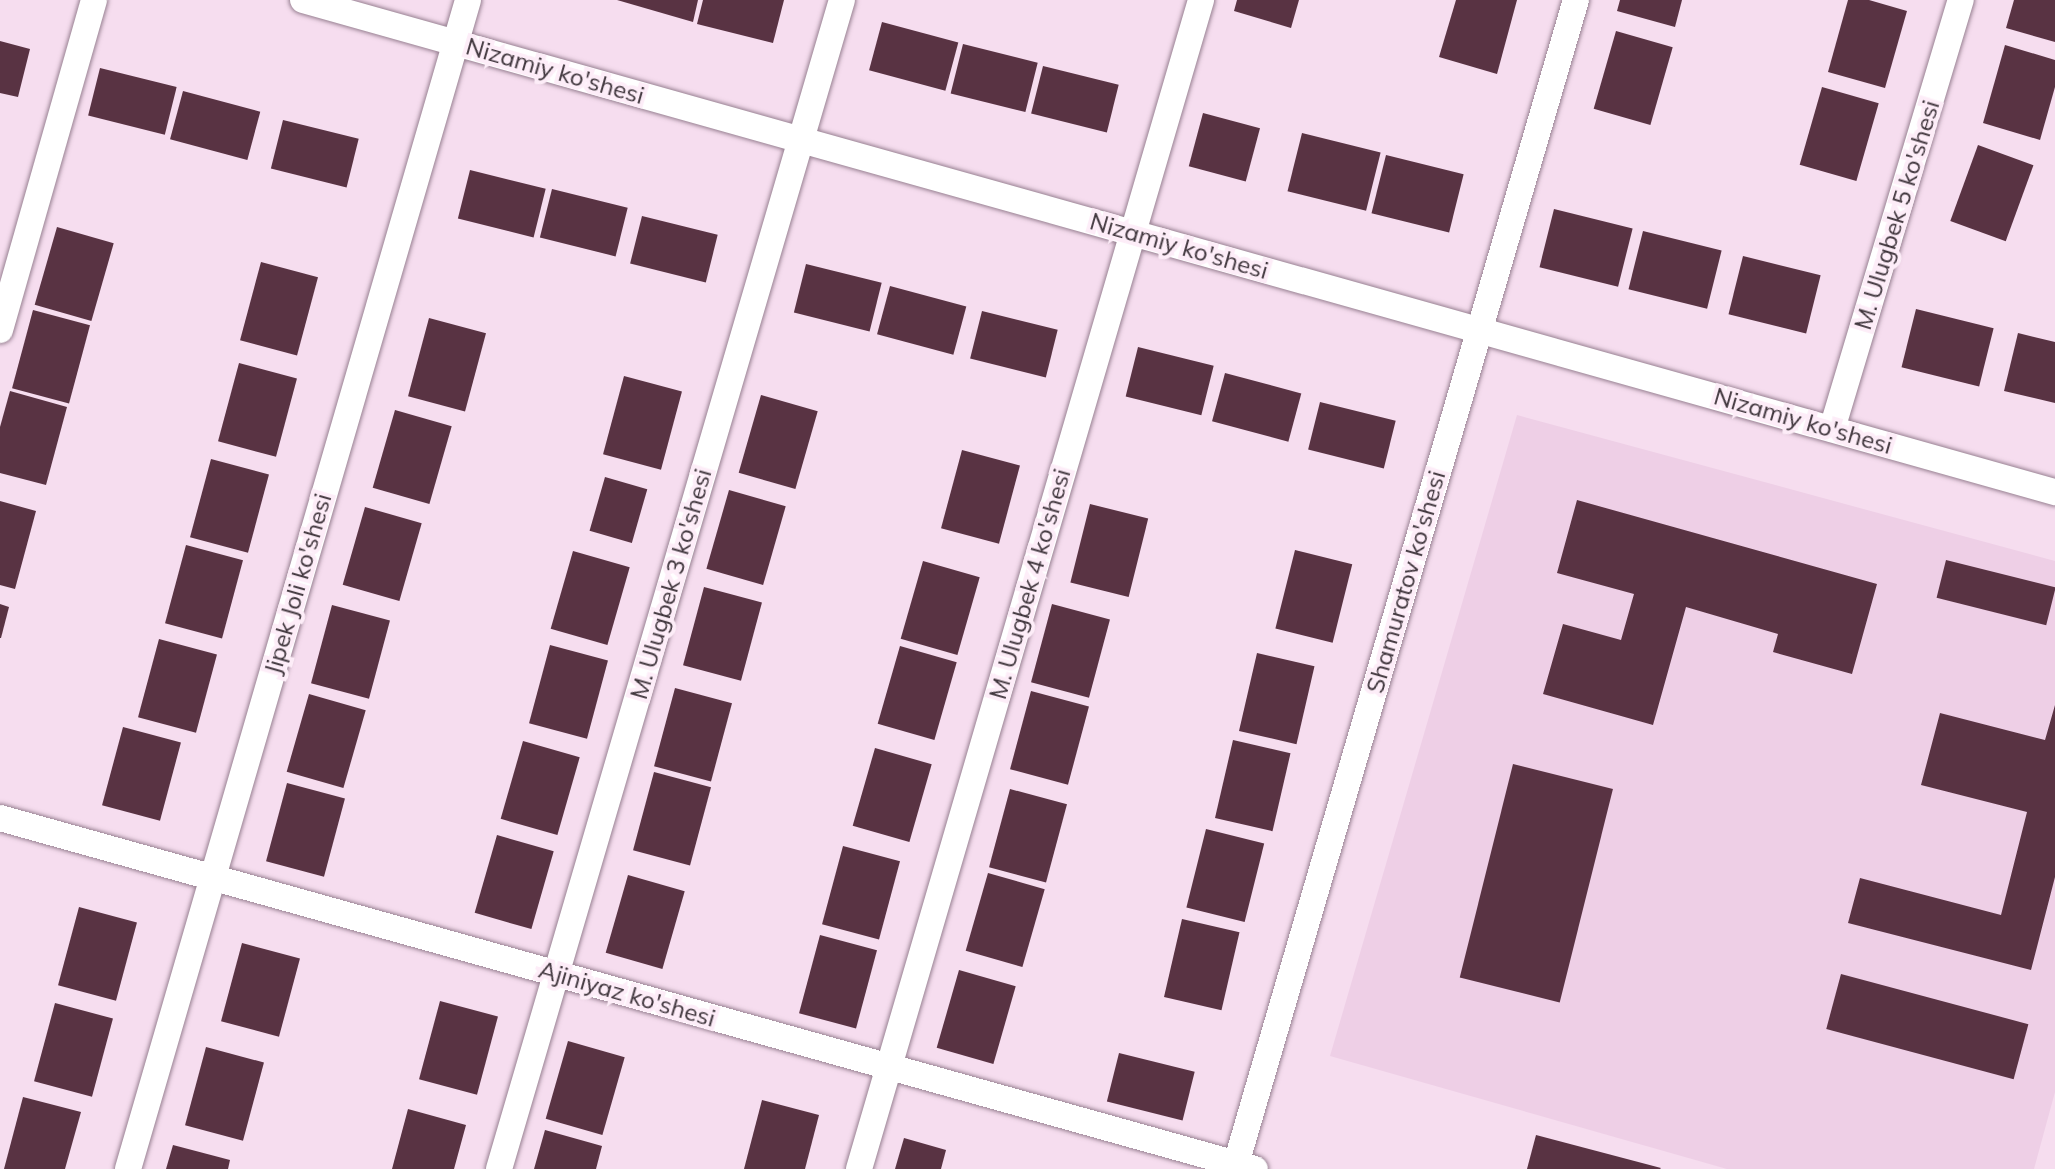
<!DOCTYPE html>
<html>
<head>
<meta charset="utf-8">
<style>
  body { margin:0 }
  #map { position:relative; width:2055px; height:1169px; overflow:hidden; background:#f6ddef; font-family:Mulish,sans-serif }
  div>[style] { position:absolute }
  .built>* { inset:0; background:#eecfe6 }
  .building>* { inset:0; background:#593343; transform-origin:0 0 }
  .roads { filter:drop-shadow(0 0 2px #988192) drop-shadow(0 0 2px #988192) }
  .street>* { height:26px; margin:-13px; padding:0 13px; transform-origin:13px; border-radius:13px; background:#fff }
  span { translate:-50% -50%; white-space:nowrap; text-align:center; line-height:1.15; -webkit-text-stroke:8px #fdedf8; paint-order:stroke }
  .street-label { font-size:24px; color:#3f353c }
</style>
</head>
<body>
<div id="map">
  <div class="built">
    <div style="clip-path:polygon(1517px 415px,2055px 561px,2055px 1092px,2034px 1169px,1727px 1169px,1330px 1056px)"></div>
  </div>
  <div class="building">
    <div style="clip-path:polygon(617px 0,698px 0,693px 22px)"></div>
    <div style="clip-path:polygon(703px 0,784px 0,773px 43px,697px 24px)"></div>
    <div style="clip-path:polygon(1237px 0,1299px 0,1291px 28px,1234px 11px)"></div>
    <div style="clip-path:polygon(1456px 0,1517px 0,1497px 74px,1439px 57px)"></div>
    <div style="clip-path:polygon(1620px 0,1682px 0,1675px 27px,1617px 11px)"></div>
    <div style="clip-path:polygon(1848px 0,1869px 0,1907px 11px,1885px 88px,1828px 72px)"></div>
    <div style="clip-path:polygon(2014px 0,2055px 0,2055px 42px,2006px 28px)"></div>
    <div style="left:882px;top:22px;width:79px;height:50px;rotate:15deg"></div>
    <div style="left:1616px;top:31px;width:59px;height:81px;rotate:16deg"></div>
    <div style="clip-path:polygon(0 41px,30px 49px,18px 97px,0 93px)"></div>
    <div style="left:963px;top:44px;width:77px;height:51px;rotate:14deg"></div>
    <div style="clip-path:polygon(2005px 45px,2055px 60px,2055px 87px,2040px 140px,1983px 123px)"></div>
    <div style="left:1043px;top:66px;width:78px;height:49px;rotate:14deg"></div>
    <div style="left:100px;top:68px;width:79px;height:49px;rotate:14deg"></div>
    <div style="left:1822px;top:87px;width:59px;height:81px;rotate:16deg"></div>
    <div style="left:183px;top:91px;width:80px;height:50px;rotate:15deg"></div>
    <div style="left:1203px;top:113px;width:59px;height:55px;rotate:15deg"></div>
    <div style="left:283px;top:120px;width:78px;height:50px;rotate:14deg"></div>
    <div style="left:1302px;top:133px;width:81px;height:60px;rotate:14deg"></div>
    <div style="left:1978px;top:145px;width:59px;height:81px;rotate:20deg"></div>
    <div style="left:1386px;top:155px;width:80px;height:60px;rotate:14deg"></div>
    <div style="left:470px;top:170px;width:78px;height:50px;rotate:14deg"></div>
    <div style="left:552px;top:189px;width:78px;height:50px;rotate:14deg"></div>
    <div style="left:1554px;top:209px;width:81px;height:60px;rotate:14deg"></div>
    <div style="left:642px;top:216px;width:78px;height:49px;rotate:14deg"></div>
    <div style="left:57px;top:227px;width:59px;height:81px;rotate:16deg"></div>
    <div style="left:1643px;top:231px;width:81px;height:60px;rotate:14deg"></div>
    <div style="left:1743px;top:256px;width:80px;height:60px;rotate:14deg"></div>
    <div style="left:261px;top:262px;width:59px;height:81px;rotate:15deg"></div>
    <div style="left:806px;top:264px;width:78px;height:50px;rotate:14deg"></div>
    <div style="left:890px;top:286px;width:79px;height:50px;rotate:15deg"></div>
    <div style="left:1916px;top:309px;width:80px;height:60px;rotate:14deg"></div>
    <div style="left:33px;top:310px;width:59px;height:81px;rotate:15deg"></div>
    <div style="left:982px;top:311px;width:78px;height:49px;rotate:14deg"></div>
    <div style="left:429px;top:318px;width:59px;height:81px;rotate:15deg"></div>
    <div style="clip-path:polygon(2018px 333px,2055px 342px,2055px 403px,2004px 391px)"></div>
    <div style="left:1138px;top:347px;width:78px;height:51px;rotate:14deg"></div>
    <div style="left:239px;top:363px;width:60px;height:81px;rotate:15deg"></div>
    <div style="left:1225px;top:373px;width:79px;height:50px;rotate:15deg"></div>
    <div style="left:624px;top:376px;width:60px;height:81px;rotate:15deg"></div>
    <div style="clip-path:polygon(10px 391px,67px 407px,46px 485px,0 473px,0 427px)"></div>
    <div style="left:761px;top:395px;width:59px;height:81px;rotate:16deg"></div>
    <div style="left:1320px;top:402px;width:78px;height:49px;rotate:14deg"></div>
    <div style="left:395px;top:410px;width:59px;height:81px;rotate:16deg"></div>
    <div style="left:962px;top:450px;width:60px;height:81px;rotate:15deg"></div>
    <div style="left:211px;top:459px;width:60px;height:81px;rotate:15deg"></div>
    <div style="left:605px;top:477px;width:44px;height:56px;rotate:16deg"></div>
    <div style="left:729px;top:490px;width:59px;height:82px;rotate:16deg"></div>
    <div style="clip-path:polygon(1577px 500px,1877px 584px,1852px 674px,1773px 652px,1778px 634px,1686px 607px,1653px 725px,1543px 694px,1563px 624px,1621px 640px,1634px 594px,1557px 573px)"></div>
    <div style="clip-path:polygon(0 501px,36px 511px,15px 589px,0 585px)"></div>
    <div style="left:1090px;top:504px;width:60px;height:81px;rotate:14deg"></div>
    <div style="left:365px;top:507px;width:59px;height:81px;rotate:16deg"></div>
    <div style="left:186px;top:545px;width:59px;height:81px;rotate:15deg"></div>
    <div style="left:1295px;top:550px;width:59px;height:81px;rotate:14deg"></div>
    <div style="left:573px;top:551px;width:59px;height:81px;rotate:16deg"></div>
    <div style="left:1946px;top:560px;width:113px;height:39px;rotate:14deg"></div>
    <div style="left:923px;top:561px;width:59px;height:81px;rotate:16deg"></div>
    <div style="left:704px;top:587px;width:60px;height:81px;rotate:15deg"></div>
    <div style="clip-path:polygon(0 604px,9px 607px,1px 638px,0 638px)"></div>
    <div style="left:1052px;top:604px;width:60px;height:81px;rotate:15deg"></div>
    <div style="left:332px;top:605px;width:60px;height:81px;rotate:15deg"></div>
    <div style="left:159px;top:639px;width:60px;height:81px;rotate:15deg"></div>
    <div style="left:550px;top:645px;width:60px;height:81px;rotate:15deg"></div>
    <div style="left:900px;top:646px;width:59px;height:81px;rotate:16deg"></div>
    <div style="left:1257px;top:653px;width:59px;height:80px;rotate:13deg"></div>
    <div style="left:675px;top:688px;width:59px;height:81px;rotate:15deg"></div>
    <div style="left:1031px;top:691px;width:60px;height:81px;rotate:15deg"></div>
    <div style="left:309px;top:694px;width:59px;height:81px;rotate:16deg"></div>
    <div style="clip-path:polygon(2055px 705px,2055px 877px,2031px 970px,1848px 923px,1860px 878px,2001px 915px,2027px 812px,1921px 785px,1940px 713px,2045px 740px)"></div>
    <div style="left:123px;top:727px;width:60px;height:81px;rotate:15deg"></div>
    <div style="left:1233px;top:740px;width:59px;height:80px;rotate:13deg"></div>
    <div style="left:523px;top:741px;width:59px;height:81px;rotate:16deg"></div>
    <div style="left:875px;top:748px;width:59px;height:81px;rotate:16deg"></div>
    <div style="left:1513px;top:764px;width:103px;height:220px;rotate:14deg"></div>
    <div style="left:654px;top:772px;width:59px;height:81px;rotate:15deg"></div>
    <div style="left:287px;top:783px;width:60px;height:81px;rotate:15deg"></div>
    <div style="left:1010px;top:789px;width:59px;height:81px;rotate:15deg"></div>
    <div style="left:1206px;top:829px;width:60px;height:81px;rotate:14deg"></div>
    <div style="left:497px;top:835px;width:59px;height:81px;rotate:16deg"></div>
    <div style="left:843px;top:846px;width:59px;height:81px;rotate:15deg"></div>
    <div style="left:988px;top:873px;width:59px;height:81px;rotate:16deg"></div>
    <div style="left:628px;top:875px;width:59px;height:81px;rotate:16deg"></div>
    <div style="left:79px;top:907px;width:60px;height:81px;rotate:15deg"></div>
    <div style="left:1182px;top:919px;width:59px;height:80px;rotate:13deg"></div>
    <div style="left:820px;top:935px;width:59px;height:81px;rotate:15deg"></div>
    <div style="left:242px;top:943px;width:60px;height:81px;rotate:15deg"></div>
    <div style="left:959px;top:970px;width:59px;height:81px;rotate:16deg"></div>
    <div style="left:1841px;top:974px;width:194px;height:57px;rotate:15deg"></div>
    <div style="left:440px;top:1001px;width:60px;height:81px;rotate:15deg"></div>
    <div style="left:55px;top:1003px;width:60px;height:81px;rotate:15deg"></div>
    <div style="left:568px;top:1041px;width:59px;height:81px;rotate:16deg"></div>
    <div style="left:206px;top:1047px;width:60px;height:81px;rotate:15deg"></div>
    <div style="left:1119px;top:1053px;width:78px;height:50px;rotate:14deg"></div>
    <div style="clip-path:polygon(23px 1097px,81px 1112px,65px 1169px,4px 1169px)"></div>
    <div style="clip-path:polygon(762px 1100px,819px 1115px,805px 1169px,744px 1169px)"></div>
    <div style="clip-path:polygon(408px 1109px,466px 1125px,454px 1169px,392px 1169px)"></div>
    <div style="clip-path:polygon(545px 1130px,602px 1146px,596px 1169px,534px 1169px)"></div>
    <div style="clip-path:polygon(1536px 1135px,1661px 1168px,1660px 1169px,1527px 1169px)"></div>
    <div style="clip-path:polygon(904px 1138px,946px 1150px,941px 1169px,895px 1169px)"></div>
    <div style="clip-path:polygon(173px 1145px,230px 1160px,228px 1169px,166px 1169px)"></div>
  </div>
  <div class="roads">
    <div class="street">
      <div style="left:303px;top:0;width:1820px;rotate:15.69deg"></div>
      <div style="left:0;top:330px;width:343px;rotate:-74.1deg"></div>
      <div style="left:1832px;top:429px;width:448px;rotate:-73.3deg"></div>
      <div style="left:0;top:818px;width:1303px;rotate:15.63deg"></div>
      <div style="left:1236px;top:1164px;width:1213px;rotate:-73.72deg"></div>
      <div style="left:128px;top:1169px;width:1217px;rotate:-73.78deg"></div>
      <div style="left:499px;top:1169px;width:1218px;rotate:-73.65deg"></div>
      <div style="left:859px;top:1169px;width:1218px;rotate:-73.69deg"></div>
    </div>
  </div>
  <div class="street-label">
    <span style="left:555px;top:71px;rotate:16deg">Nizamiy ko'shesi</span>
    <span style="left:1897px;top:215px;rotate:-73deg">M. Ulugbek 5 ko'shesi</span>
    <span style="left:1179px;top:246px;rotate:16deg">Nizamiy ko'shesi</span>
    <span style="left:1803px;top:421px;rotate:16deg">Nizamiy ko'shesi</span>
    <span style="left:1406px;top:582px;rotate:-74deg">Shamuratov ko'shesi</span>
    <span style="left:298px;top:584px;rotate:-74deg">Jipek Joli ko'shesi</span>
    <span style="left:671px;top:584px;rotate:-74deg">M. Ulugbek 3 ko'shesi</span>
    <span style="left:1030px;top:584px;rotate:-74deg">M. Ulugbek 4 ko'shesi</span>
    <span style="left:627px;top:994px;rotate:16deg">Ajiniyaz ko'shesi</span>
  </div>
</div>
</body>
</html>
